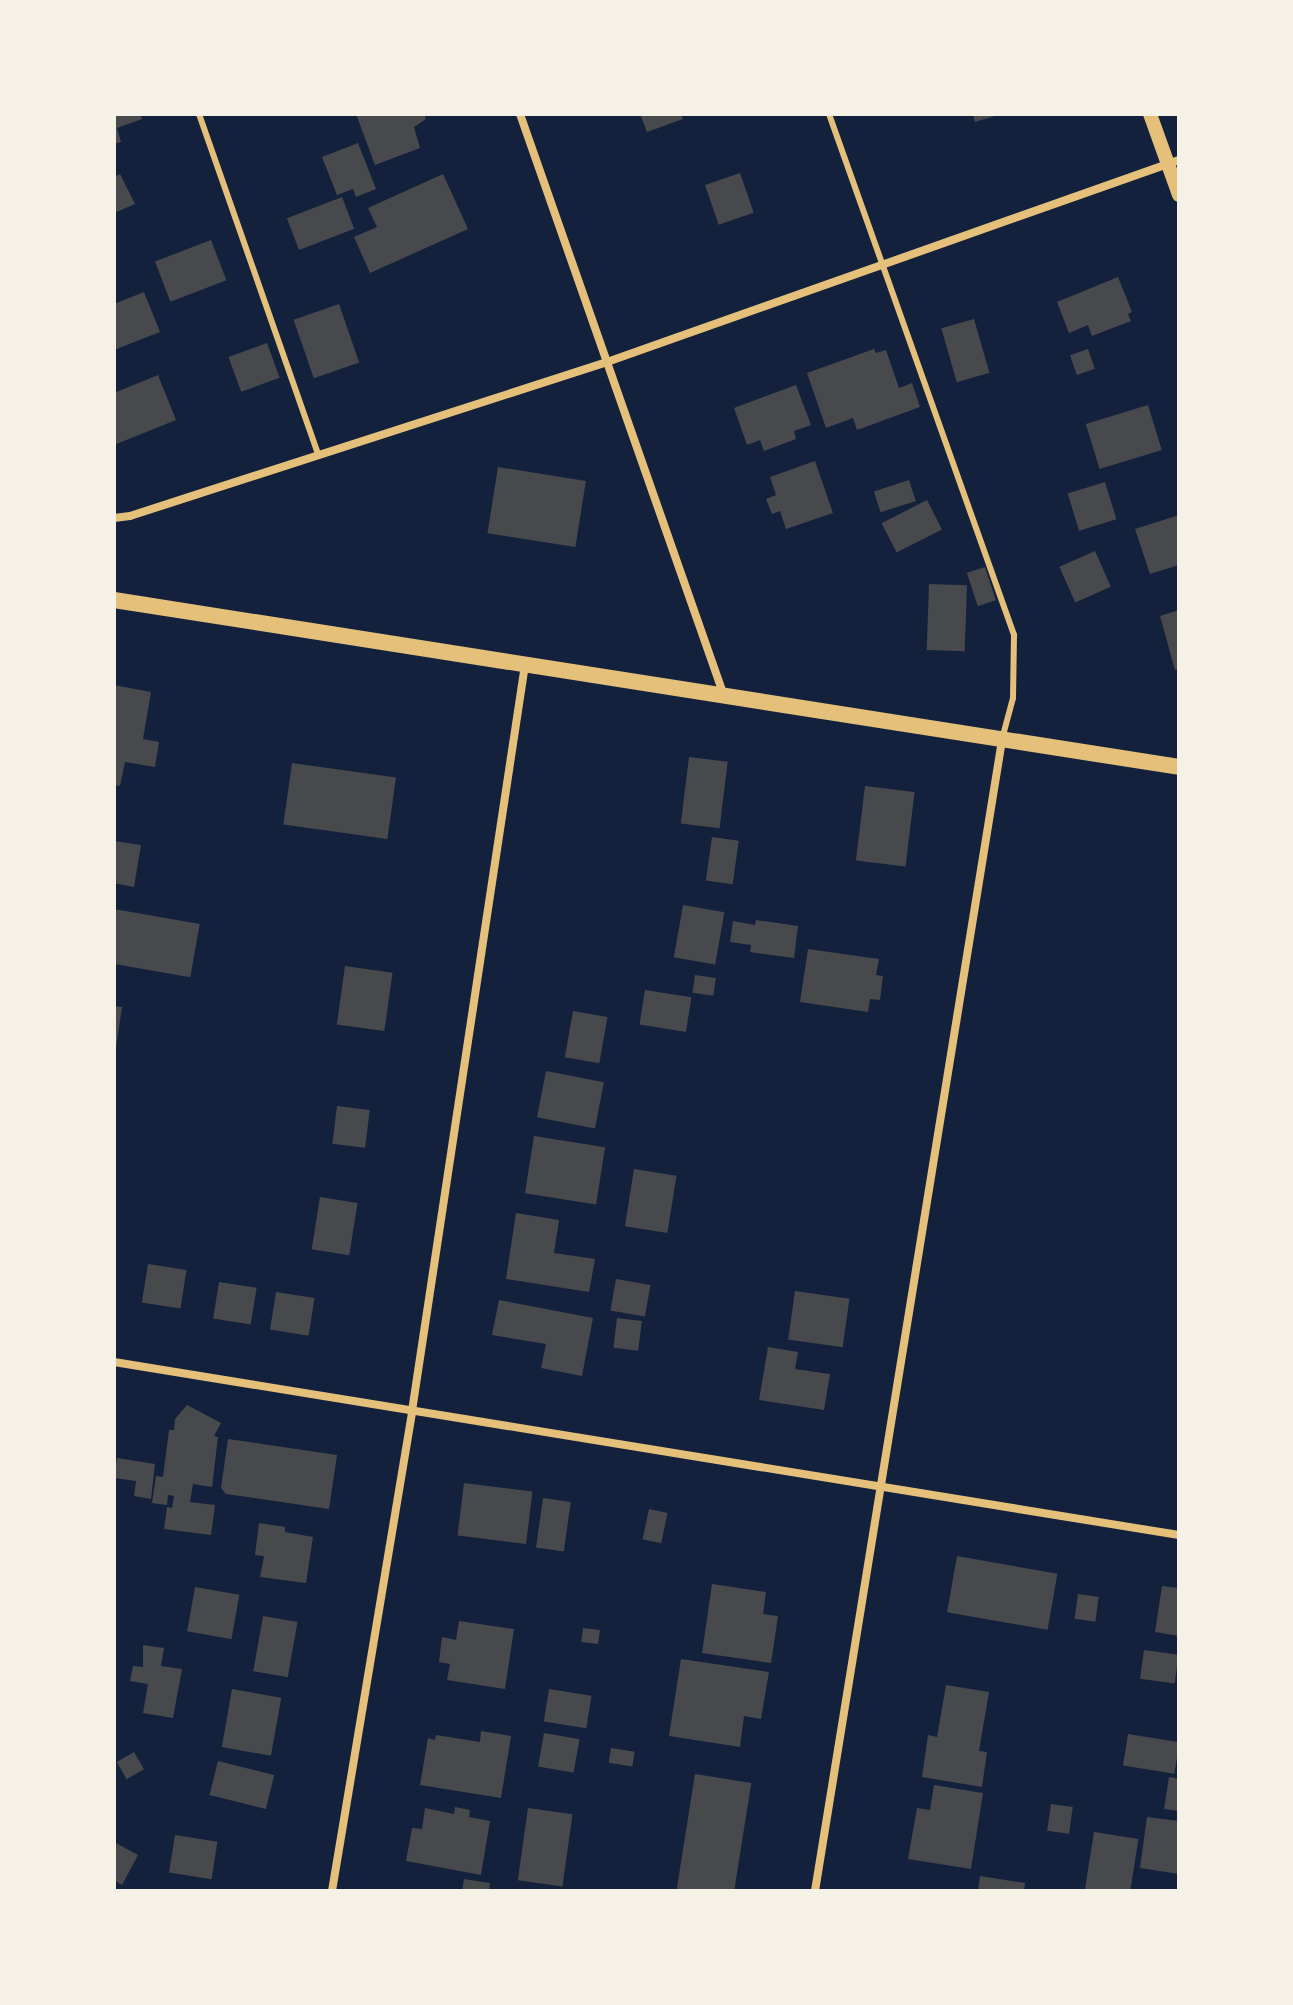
<!DOCTYPE html>
<html>
<head>
<meta charset="utf-8">
<style>
  body { margin:0 }
  #map { position:relative; width:1293px; height:2005px; overflow:hidden; background:#14213d; font-family:"Public Sans",sans-serif }
  div>[style] { position:absolute }
  .building>* { inset:0; background:#48494c; transform-origin:0 0 }
  .service>* { height:6px; margin:-3px; padding:0 3px; transform-origin:3px; border-radius:3px; background:#e5c07b }
  .minor>* { height:8px; margin:-4px; padding:0 4px; transform-origin:4px; border-radius:4px; background:#e5c07b }
  .tertiary>* { height:14px; margin:-7px; padding:0 7px; transform-origin:7px; border-radius:7px; background:#e5c07b }
  .secondary>* { height:16px; margin:-8px; padding:0 8px; transform-origin:8px; border-radius:8px; background:#e5c07b }
  span { translate:-50% -50%; white-space:nowrap; text-align:center; line-height:1.15; -webkit-text-stroke:8px #f6f1e7; paint-order:stroke }
  .frame { position:absolute; inset:0; border:116px solid #f6f1e7; pointer-events:none }
</style>
</head>
<body>
<div id="map">
  <div class="building">
    <div style="clip-path:polygon(114px 114px,141px 114px,142px 119px,117px 128px,121px 142px,114px 144px)"></div>
    <div style="clip-path:polygon(356px 114px,424px 114px,426px 119px,414px 127px,420px 148px,375px 165px)"></div>
    <div style="clip-path:polygon(640px 114px,681px 114px,683px 119px,647px 132px)"></div>
    <div style="clip-path:polygon(973px 114px,998px 114px,998px 115px,975px 122px)"></div>
    <div style="clip-path:polygon(358px 143px,376px 189px,356px 197px,353px 189px,337px 195px,322px 157px)"></div>
    <div style="left:740px;top:173px;width:42px;height:37px;rotate:71deg"></div>
    <div style="clip-path:polygon(120px 174px,135px 204px,114px 213px,114px 177px)"></div>
    <div style="clip-path:polygon(443px 174px,468px 229px,370px 273px,354px 237px,377px 227px,368px 208px)"></div>
    <div style="left:342px;top:197px;width:34px;height:59px;rotate:69deg"></div>
    <div style="left:211px;top:240px;width:43px;height:60px;rotate:69deg"></div>
    <div style="clip-path:polygon(1118px 277px,1132px 312px,1128px 314px,1131px 321px,1092px 336px,1088px 325px,1069px 333px,1057px 302px)"></div>
    <div style="clip-path:polygon(144px 292px,160px 332px,114px 350px,114px 304px)"></div>
    <div style="left:339px;top:304px;width:62px;height:48px;rotate:71deg"></div>
    <div style="left:974px;top:319px;width:56px;height:34px;rotate:74deg"></div>
    <div style="left:267px;top:343px;width:37px;height:41px;rotate:70deg"></div>
    <div style="clip-path:polygon(874px 349px,876px 353px,886px 350px,899px 388px,912px 383px,920px 407px,857px 430px,853px 418px,826px 428px,807px 373px)"></div>
    <div style="left:1088px;top:349px;width:21px;height:19px;rotate:71deg"></div>
    <div style="clip-path:polygon(158px 375px,176px 420px,114px 445px,114px 393px)"></div>
    <div style="clip-path:polygon(796px 385px,811px 425px,794px 431px,796px 439px,764px 451px,760px 440px,747px 445px,734px 408px)"></div>
    <div style="left:1148px;top:405px;width:47px;height:65px;rotate:73deg"></div>
    <div style="clip-path:polygon(815px 461px,833px 513px,786px 529px,780px 511px,772px 514px,766px 499px,776px 495px,770px 477px)"></div>
    <div style="left:498px;top:467px;width:89px;height:67px;rotate:9deg"></div>
    <div style="left:909px;top:480px;width:22px;height:37px;rotate:72deg"></div>
    <div style="left:1105px;top:482px;width:39px;height:39px;rotate:73deg"></div>
    <div style="left:927px;top:500px;width:33px;height:51px;rotate:63deg"></div>
    <div style="clip-path:polygon(1179px 515px,1179px 565px,1150px 574px,1135px 529px)"></div>
    <div style="left:1095px;top:551px;width:39px;height:39px;rotate:66deg"></div>
    <div style="left:985px;top:567px;width:35px;height:19px;rotate:72deg"></div>
    <div style="left:929px;top:584px;width:38px;height:66px;rotate:2deg"></div>
    <div style="clip-path:polygon(1179px 610px,1179px 669px,1175px 670px,1160px 616px)"></div>
    <div style="clip-path:polygon(114px 685px,151px 692px,143px 739px,159px 742px,155px 767px,125px 762px,120px 786px,114px 785px)"></div>
    <div style="left:689px;top:757px;width:39px;height:67px;rotate:7deg"></div>
    <div style="left:292px;top:763px;width:105px;height:62px;rotate:8deg"></div>
    <div style="left:865px;top:786px;width:50px;height:75px;rotate:7deg"></div>
    <div style="left:712px;top:837px;width:27px;height:44px;rotate:8deg"></div>
    <div style="clip-path:polygon(114px 841px,141px 845px,134px 887px,114px 883px)"></div>
    <div style="left:683px;top:905px;width:42px;height:53px;rotate:10deg"></div>
    <div style="left:114px;top:909px;width:87px;height:54px;rotate:10deg"></div>
    <div style="clip-path:polygon(756px 920px,798px 926px,794px 958px,750px 952px,751px 945px,730px 942px,733px 921px,755px 925px)"></div>
    <div style="clip-path:polygon(808px 949px,879px 959px,876px 975px,883px 976px,880px 1000px,870px 999px,868px 1012px,800px 1002px)"></div>
    <div style="left:345px;top:966px;width:48px;height:59px;rotate:8deg"></div>
    <div style="left:695px;top:975px;width:21px;height:18px;rotate:8deg"></div>
    <div style="left:645px;top:990px;width:47px;height:35px;rotate:9deg"></div>
    <div style="clip-path:polygon(114px 1006px,122px 1007px,116px 1048px,114px 1048px)"></div>
    <div style="left:573px;top:1011px;width:35px;height:47px;rotate:10deg"></div>
    <div style="left:546px;top:1071px;width:59px;height:47px;rotate:11deg"></div>
    <div style="left:337px;top:1106px;width:33px;height:38px;rotate:7deg"></div>
    <div style="left:534px;top:1136px;width:72px;height:58px;rotate:9deg"></div>
    <div style="left:634px;top:1169px;width:43px;height:58px;rotate:9deg"></div>
    <div style="left:320px;top:1197px;width:38px;height:53px;rotate:9deg"></div>
    <div style="clip-path:polygon(516px 1213px,559px 1220px,554px 1253px,595px 1259px,589px 1292px,506px 1279px)"></div>
    <div style="left:148px;top:1264px;width:39px;height:39px;rotate:9deg"></div>
    <div style="left:616px;top:1279px;width:35px;height:32px;rotate:10deg"></div>
    <div style="left:219px;top:1282px;width:38px;height:37px;rotate:9deg"></div>
    <div style="left:795px;top:1291px;width:55px;height:49px;rotate:8deg"></div>
    <div style="left:276px;top:1292px;width:39px;height:38px;rotate:9deg"></div>
    <div style="clip-path:polygon(499px 1300px,593px 1318px,582px 1376px,541px 1368px,546px 1344px,492px 1335px)"></div>
    <div style="left:617px;top:1318px;width:25px;height:30px;rotate:7deg"></div>
    <div style="clip-path:polygon(768px 1347px,798px 1352px,795px 1369px,830px 1374px,824px 1410px,759px 1400px)"></div>
    <div style="clip-path:polygon(187px 1405px,221px 1423px,214px 1436px,218px 1437px,212px 1487px,193px 1484px,190px 1502px,215px 1505px,211px 1535px,164px 1529px,167px 1507px,172px 1508px,174px 1496px,168px 1495px,167px 1505px,152px 1503px,156px 1476px,163px 1477px,169px 1430px,174px 1430px,175px 1419px)"></div>
    <div style="clip-path:polygon(228px 1439px,337px 1455px,329px 1509px,226px 1494px,221px 1488px)"></div>
    <div style="clip-path:polygon(117px 1458px,155px 1464px,151px 1499px,134px 1496px,136px 1481px,114px 1478px)"></div>
    <div style="left:464px;top:1483px;width:69px;height:53px;rotate:7deg"></div>
    <div style="left:543px;top:1498px;width:28px;height:50px;rotate:8deg"></div>
    <div style="left:649px;top:1509px;width:19px;height:31px;rotate:12deg"></div>
    <div style="clip-path:polygon(259px 1523px,285px 1527px,285px 1532px,313px 1537px,306px 1583px,260px 1577px,264px 1556px,255px 1555px)"></div>
    <div style="left:957px;top:1556px;width:102px;height:57px;rotate:10deg"></div>
    <div style="clip-path:polygon(712px 1584px,766px 1592px,763px 1614px,778px 1616px,771px 1663px,702px 1653px)"></div>
    <div style="clip-path:polygon(1162px 1586px,1179px 1588px,1179px 1636px,1155px 1632px)"></div>
    <div style="left:195px;top:1587px;width:45px;height:45px;rotate:10deg"></div>
    <div style="left:1078px;top:1594px;width:21px;height:25px;rotate:8deg"></div>
    <div style="left:263px;top:1616px;width:35px;height:56px;rotate:10deg"></div>
    <div style="clip-path:polygon(459px 1621px,514px 1629px,505px 1689px,447px 1680px,450px 1664px,439px 1662px,442px 1637px,456px 1640px)"></div>
    <div style="left:583px;top:1628px;width:17px;height:14px;rotate:7deg"></div>
    <div style="clip-path:polygon(143px 1645px,164px 1648px,161px 1666px,182px 1669px,173px 1718px,143px 1713px,148px 1684px,130px 1681px,133px 1666px,143px 1667px)"></div>
    <div style="left:1144px;top:1650px;width:35px;height:29px;rotate:8deg"></div>
    <div style="clip-path:polygon(681px 1659px,769px 1672px,761px 1719px,744px 1716px,740px 1747px,669px 1736px)"></div>
    <div style="clip-path:polygon(946px 1685px,989px 1692px,979px 1751px,987px 1752px,982px 1787px,922px 1777px,928px 1735px,937px 1737px)"></div>
    <div style="left:232px;top:1689px;width:50px;height:59px;rotate:10deg"></div>
    <div style="left:549px;top:1689px;width:43px;height:33px;rotate:9deg"></div>
    <div style="clip-path:polygon(481px 1731px,511px 1736px,501px 1798px,420px 1785px,428px 1738px,435px 1740px,436px 1735px,480px 1742px)"></div>
    <div style="left:544px;top:1733px;width:36px;height:34px;rotate:10deg"></div>
    <div style="left:1128px;top:1734px;width:52px;height:32px;rotate:9deg"></div>
    <div style="left:611px;top:1748px;width:24px;height:15px;rotate:9deg"></div>
    <div style="left:134px;top:1752px;width:20px;height:20px;rotate:60deg"></div>
    <div style="left:218px;top:1761px;width:58px;height:35px;rotate:14deg"></div>
    <div style="left:695px;top:1774px;width:57px;height:118px;rotate:9deg"></div>
    <div style="clip-path:polygon(1169px 1777px,1179px 1779px,1179px 1811px,1164px 1809px)"></div>
    <div style="clip-path:polygon(934px 1785px,983px 1793px,971px 1869px,908px 1859px,917px 1808px,930px 1810px)"></div>
    <div style="left:1051px;top:1804px;width:22px;height:27px;rotate:8deg"></div>
    <div style="clip-path:polygon(455px 1807px,470px 1810px,469px 1817px,490px 1821px,481px 1875px,406px 1861px,412px 1828px,422px 1829px,425px 1808px,454px 1814px)"></div>
    <div style="left:528px;top:1808px;width:45px;height:73px;rotate:8deg"></div>
    <div style="clip-path:polygon(1147px 1817px,1179px 1821px,1179px 1874px,1140px 1868px)"></div>
    <div style="left:1094px;top:1832px;width:45px;height:59px;rotate:9deg"></div>
    <div style="left:175px;top:1835px;width:43px;height:38px;rotate:9deg"></div>
    <div style="clip-path:polygon(114px 1842px,138px 1855px,122px 1885px,114px 1880px)"></div>
    <div style="clip-path:polygon(980px 1876px,1025px 1883px,1024px 1891px,978px 1891px)"></div>
    <div style="clip-path:polygon(464px 1879px,490px 1883px,489px 1891px,462px 1891px)"></div>
  </div>
  <div class="service">
    <div style="left:199px;top:114px;width:362px;rotate:70.7deg"></div>
    <div style="left:829px;top:114px;width:553px;rotate:70.45deg"></div>
    <div style="left:1014px;top:635px;width:63px;rotate:90.9deg"></div>
    <div style="left:1013px;top:698px;width:39px;rotate:105deg"></div>
  </div>
  <div class="minor">
    <div style="left:520px;top:114px;width:617px;rotate:70.68deg"></div>
    <div style="left:114px;top:518px;width:16px;rotate:-7deg"></div>
    <div style="left:130px;top:516px;width:501px;rotate:-17.89deg"></div>
    <div style="left:607px;top:362px;width:607px;rotate:-19.45deg"></div>
    <div style="left:114px;top:1362px;width:1079px;rotate:9.23deg"></div>
    <div style="left:332px;top:1891px;width:487px;rotate:-80.5deg"></div>
    <div style="left:412px;top:1411px;width:755px;rotate:-81.39deg"></div>
    <div style="left:815px;top:1891px;width:1166px;rotate:-80.77deg"></div>
  </div>
  <div class="tertiary">
    <div style="left:1150px;top:114px;width:86px;rotate:70.3deg"></div>
  </div>
  <div class="secondary">
    <div style="left:114px;top:600px;width:1078px;rotate:8.91deg"></div>
  </div>
  <div class="frame"></div>
</div>
</body>
</html>
